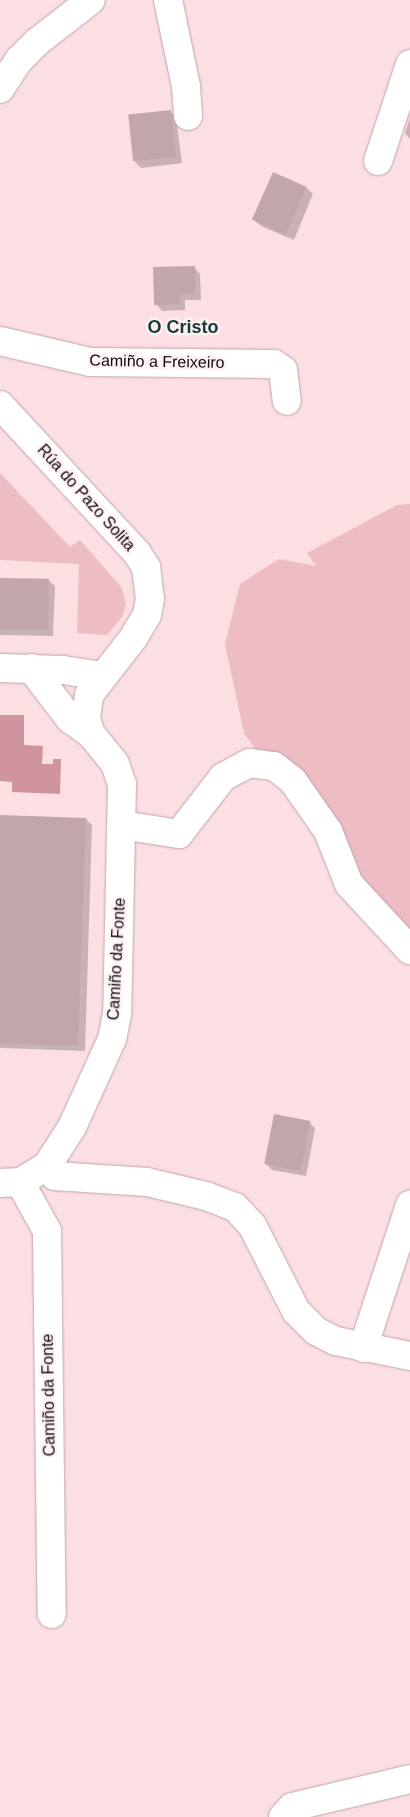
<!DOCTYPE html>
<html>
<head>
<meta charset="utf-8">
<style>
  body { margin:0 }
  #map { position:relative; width:410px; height:1817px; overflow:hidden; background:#fbdfe3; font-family:Arial,sans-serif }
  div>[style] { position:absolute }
  .green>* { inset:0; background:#edbcc4 }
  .water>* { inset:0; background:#d0949e }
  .shadow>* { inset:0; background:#0003 }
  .building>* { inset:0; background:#c1a7ab; transform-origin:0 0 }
  .roads { filter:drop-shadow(0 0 1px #c1a6aa) drop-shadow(0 0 1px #c1a6aa) }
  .minor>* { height:28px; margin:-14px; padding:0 14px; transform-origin:14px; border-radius:14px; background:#fff }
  span { translate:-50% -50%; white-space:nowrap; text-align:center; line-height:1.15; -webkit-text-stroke:5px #fdf1f3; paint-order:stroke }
  .street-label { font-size:16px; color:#11090a }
  .neighbourhood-label { font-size:18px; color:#183a37; font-weight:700 }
</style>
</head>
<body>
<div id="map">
  <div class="green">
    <div style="clip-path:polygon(0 473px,70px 547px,80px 540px,122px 588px,126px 604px,122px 617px,107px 635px,77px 633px,79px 564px,0 560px)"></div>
    <div style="clip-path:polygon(410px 504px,410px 941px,355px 891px,244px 733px,225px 644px,240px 584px,279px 559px,316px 566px,307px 553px,397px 505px)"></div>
  </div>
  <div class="water">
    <div style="clip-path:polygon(0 715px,24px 715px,24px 745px,43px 746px,42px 764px,53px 764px,53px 759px,61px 759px,60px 794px,12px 792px,12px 782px,0 781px)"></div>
  </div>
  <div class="shadow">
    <div style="clip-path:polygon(170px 111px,176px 117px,182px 163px,141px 168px,135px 162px)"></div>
    <div style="clip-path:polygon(410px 118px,410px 139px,405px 133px)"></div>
    <div style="clip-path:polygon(307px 188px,313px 194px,294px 240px,261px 226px,254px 220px)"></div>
    <div style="clip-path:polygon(194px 267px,200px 274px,201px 300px,185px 300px,185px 310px,162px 311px,156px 304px)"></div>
    <div style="clip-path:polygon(0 579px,48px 580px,55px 586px,53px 636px,0 635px)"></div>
    <div style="clip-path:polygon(0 817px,86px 819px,92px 825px,85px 1051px,0 1048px)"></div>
    <div style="clip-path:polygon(309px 1122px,315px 1128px,306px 1176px,272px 1170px,266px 1164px)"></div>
  </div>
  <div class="building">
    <div style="left:171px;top:110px;width:47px;height:43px;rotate:84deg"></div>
    <div style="left:273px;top:172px;width:37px;height:52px;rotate:24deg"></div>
    <div style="clip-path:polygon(195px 266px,195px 294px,179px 294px,180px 304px,154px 305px,153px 267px)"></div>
    <div style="left:0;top:578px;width:49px;height:51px;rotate:1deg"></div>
    <div style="left:0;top:815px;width:86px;height:228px;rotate:2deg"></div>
    <div style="left:274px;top:1114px;width:37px;height:51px;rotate:11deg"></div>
  </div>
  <div class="roads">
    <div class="minor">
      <div style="left:168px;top:0;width:88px;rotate:78.2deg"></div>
      <div style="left:186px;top:86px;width:30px;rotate:86deg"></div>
      <div style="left:0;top:89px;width:35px;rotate:-57deg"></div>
      <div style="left:19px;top:60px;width:25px;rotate:-45deg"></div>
      <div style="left:37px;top:42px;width:68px;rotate:-37.9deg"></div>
      <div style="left:378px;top:161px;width:102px;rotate:-71.7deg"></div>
      <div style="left:0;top:341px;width:92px;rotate:13.1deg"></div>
      <div style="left:90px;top:362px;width:184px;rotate:0.6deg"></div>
      <div style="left:274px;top:364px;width:11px;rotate:34deg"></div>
      <div style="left:283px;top:370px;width:31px;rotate:83deg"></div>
      <div style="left:0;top:405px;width:202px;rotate:47.2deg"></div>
      <div style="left:137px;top:553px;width:17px;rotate:57deg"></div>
      <div style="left:146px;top:567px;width:32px;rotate:83deg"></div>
      <div style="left:150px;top:599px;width:16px;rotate:101deg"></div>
      <div style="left:147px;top:615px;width:26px;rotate:121deg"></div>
      <div style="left:134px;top:637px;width:73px;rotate:127.8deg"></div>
      <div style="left:89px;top:695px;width:24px;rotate:97deg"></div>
      <div style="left:86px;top:719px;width:16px;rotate:72deg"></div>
      <div style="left:91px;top:734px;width:38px;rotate:51deg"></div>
      <div style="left:115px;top:764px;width:21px;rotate:71deg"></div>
      <div style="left:122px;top:784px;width:230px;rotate:91.2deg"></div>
      <div style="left:117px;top:1014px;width:25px;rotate:101deg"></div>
      <div style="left:112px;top:1039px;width:97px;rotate:114.4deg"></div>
      <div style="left:72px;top:1127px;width:46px;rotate:122.7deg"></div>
      <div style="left:47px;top:1166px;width:31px;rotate:149deg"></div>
      <div style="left:20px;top:1182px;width:20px;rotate:177deg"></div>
      <div style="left:0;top:668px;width:63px;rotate:1.8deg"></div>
      <div style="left:63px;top:670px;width:38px;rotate:9deg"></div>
      <div style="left:31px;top:668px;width:64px;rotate:52.6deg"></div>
      <div style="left:70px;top:719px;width:26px;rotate:36deg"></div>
      <div style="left:122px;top:825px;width:58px;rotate:9deg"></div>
      <div style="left:179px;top:834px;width:72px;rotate:-52.3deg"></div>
      <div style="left:223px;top:777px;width:30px;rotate:-28deg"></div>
      <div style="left:249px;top:763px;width:25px;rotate:7deg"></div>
      <div style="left:274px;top:766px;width:24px;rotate:38deg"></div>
      <div style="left:293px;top:781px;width:61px;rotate:55deg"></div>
      <div style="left:328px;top:831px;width:57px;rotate:68.4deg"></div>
      <div style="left:349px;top:884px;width:90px;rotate:47.3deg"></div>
      <div style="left:47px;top:1166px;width:13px;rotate:51deg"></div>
      <div style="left:55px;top:1176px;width:92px;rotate:3.7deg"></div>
      <div style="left:147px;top:1182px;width:61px;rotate:13.3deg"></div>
      <div style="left:206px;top:1196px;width:31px;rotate:21deg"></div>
      <div style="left:235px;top:1207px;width:25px;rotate:47deg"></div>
      <div style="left:252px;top:1225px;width:97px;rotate:62.9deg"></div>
      <div style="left:296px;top:1311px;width:28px;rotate:45deg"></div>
      <div style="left:316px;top:1331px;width:22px;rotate:27deg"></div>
      <div style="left:336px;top:1341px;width:76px;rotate:11.5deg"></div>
      <div style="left:20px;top:1182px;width:56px;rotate:61.1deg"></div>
      <div style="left:47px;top:1231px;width:383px;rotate:89.3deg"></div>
      <div style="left:363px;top:1348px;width:151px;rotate:-71.8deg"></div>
      <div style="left:283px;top:1817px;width:13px;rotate:-48deg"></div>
      <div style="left:292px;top:1807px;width:121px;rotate:-13.3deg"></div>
    </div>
  </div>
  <div class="street-label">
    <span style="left:157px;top:362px;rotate:1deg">Camiño a Freixeiro</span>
    <span style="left:86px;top:498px;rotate:48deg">Rúa do Pazo Solita</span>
    <span style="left:117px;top:959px;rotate:-87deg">Camiño da Fonte</span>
    <span style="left:49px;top:1395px;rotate:-91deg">Camiño da Fonte</span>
  </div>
  <div class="neighbourhood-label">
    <span style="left:183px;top:327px">O Cristo</span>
  </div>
</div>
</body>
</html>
